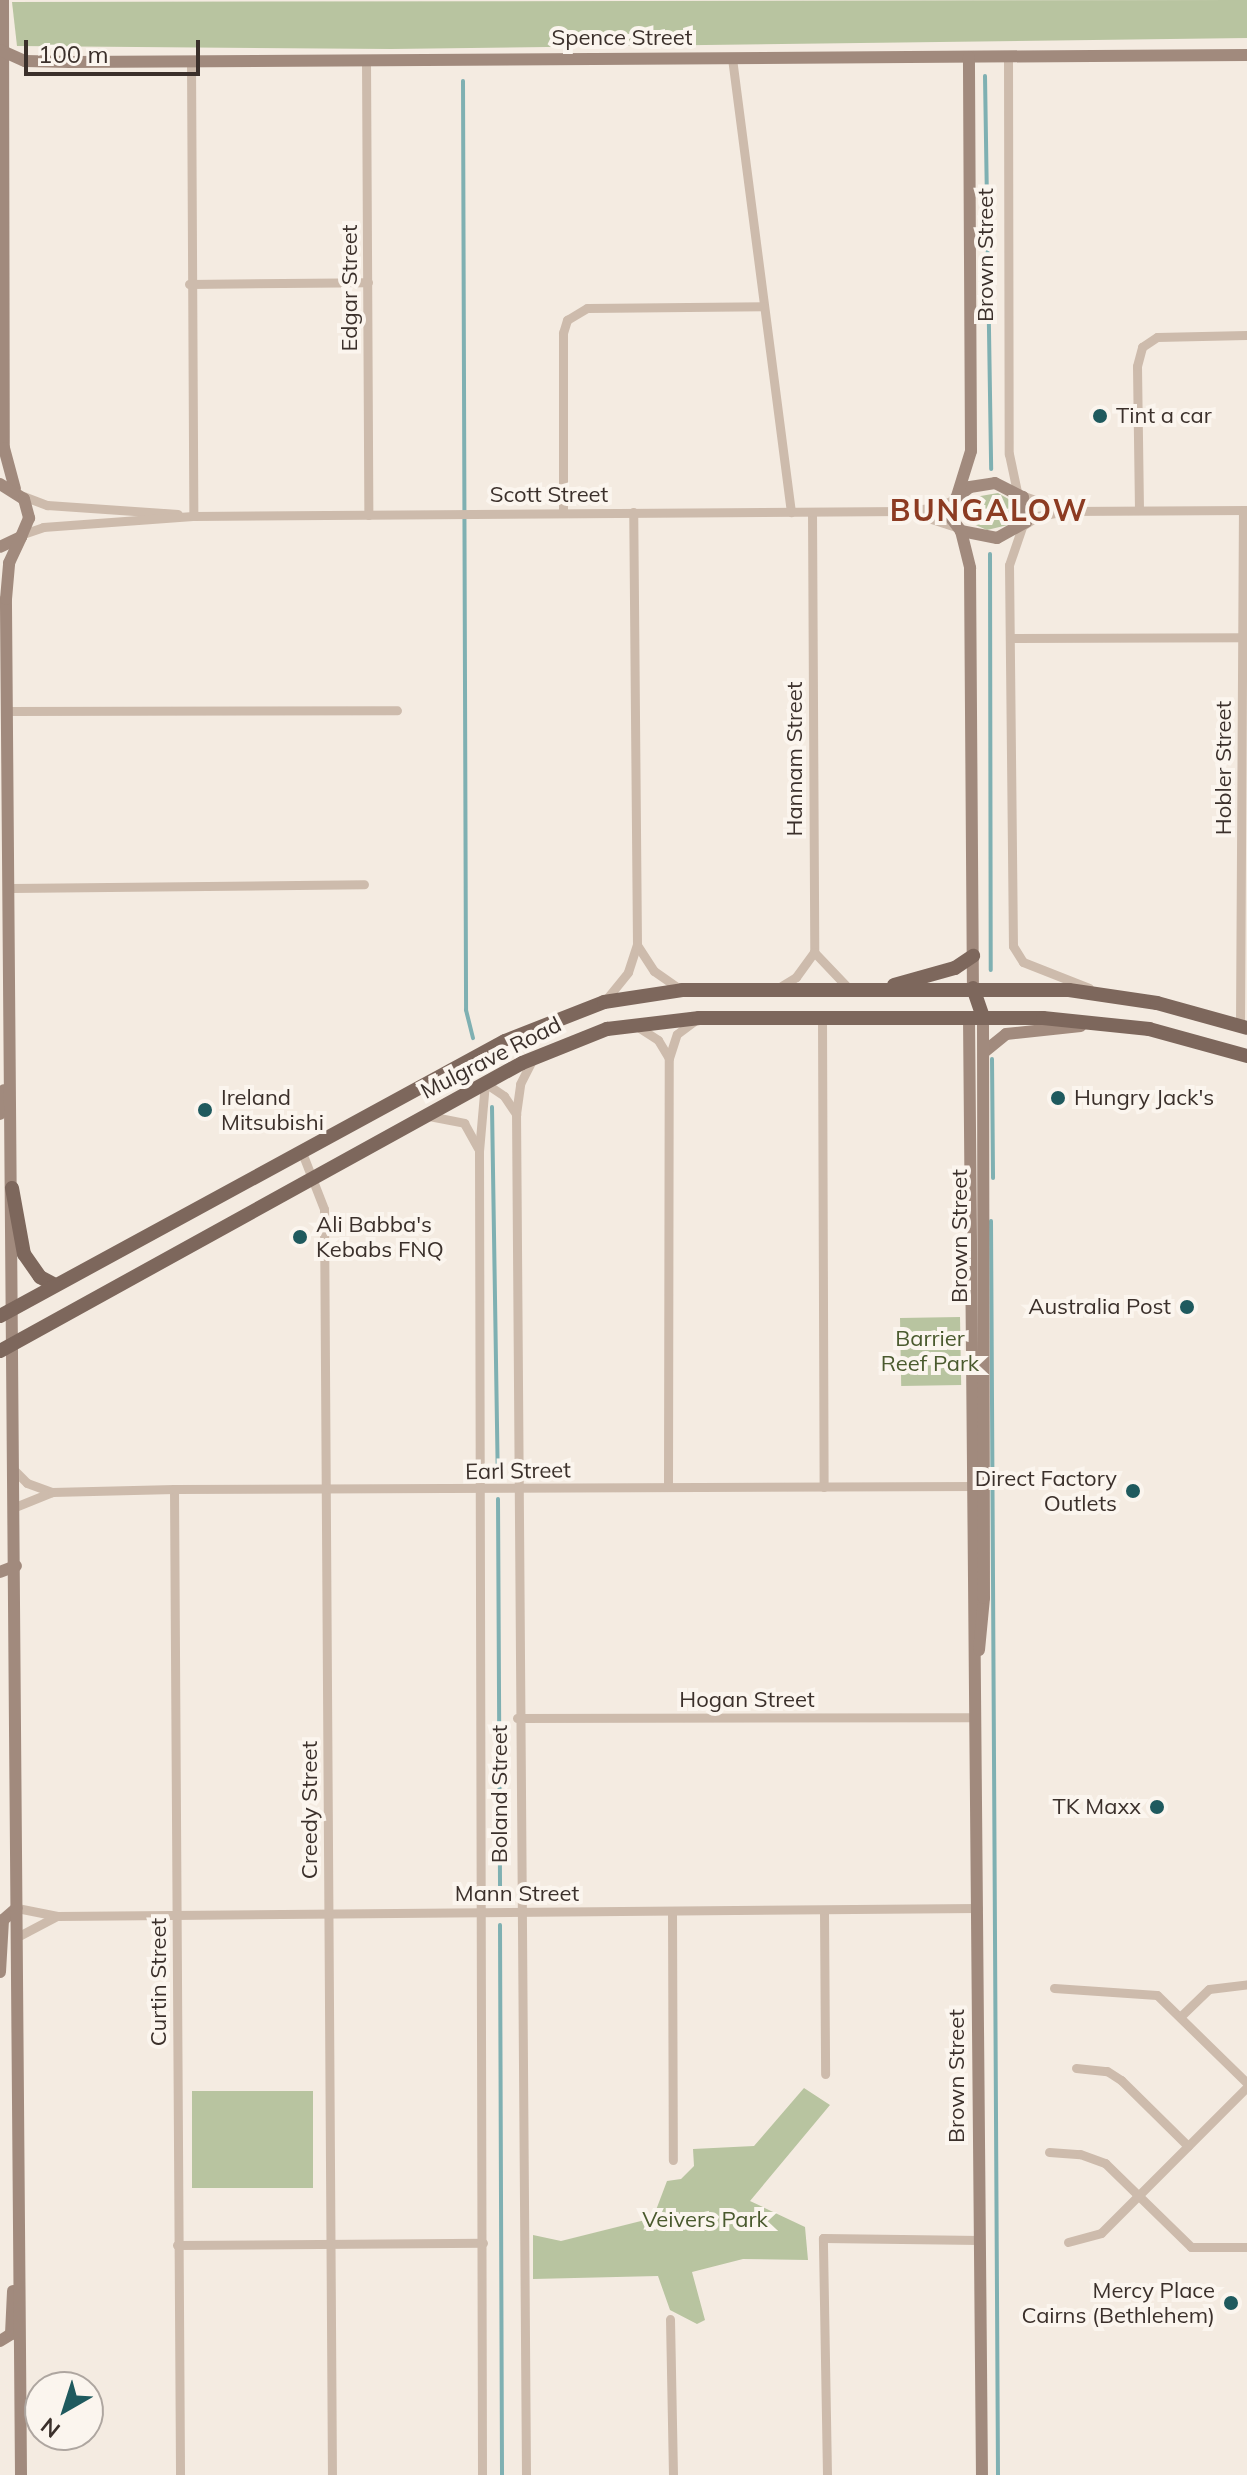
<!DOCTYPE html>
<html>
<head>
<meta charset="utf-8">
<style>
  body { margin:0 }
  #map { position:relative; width:1247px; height:2475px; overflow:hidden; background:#f4ebe1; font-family:Mulish,sans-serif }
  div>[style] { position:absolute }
  .green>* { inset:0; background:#b8c4a0; transform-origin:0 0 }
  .stream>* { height:4px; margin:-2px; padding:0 2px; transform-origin:2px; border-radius:2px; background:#7fb0b2 }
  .street>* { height:9px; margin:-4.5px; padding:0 4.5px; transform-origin:4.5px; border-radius:4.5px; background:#cdbbac }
  .secondary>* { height:12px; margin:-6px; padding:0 6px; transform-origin:6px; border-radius:6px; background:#a18a7d }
  .primary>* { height:14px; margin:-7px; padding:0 7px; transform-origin:7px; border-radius:7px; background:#7d675c }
  .dots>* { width:22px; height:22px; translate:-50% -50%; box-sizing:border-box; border:4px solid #fbf5ee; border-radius:50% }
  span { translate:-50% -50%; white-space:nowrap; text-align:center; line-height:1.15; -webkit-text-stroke:8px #fbf5ee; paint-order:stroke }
  .street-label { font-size:22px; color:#3b302b }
  .poi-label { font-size:22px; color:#3b302b }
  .left { translate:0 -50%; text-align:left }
  .right { translate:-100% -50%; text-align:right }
  .park-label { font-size:22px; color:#4a5a2e }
  .district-label { font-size:30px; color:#8c3b22; font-weight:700; letter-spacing:2px }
  .north { position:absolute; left:24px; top:2371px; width:80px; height:80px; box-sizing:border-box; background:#fbf5ee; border:2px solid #aea6a0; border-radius:50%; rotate:219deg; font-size:22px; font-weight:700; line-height:32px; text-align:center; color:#3b302b }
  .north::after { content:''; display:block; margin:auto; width:28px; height:36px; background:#1f5a5e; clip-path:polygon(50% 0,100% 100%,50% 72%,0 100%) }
  .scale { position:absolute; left:24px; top:40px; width:176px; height:36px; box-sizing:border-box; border:4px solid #3b302b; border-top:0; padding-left:10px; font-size:24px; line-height:28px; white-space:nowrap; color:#3b302b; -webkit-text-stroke:6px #fbf5ee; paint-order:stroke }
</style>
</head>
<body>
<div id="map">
  <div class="green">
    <div style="clip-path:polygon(1247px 0,1247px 38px,391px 49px,17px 46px,12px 2px)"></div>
    <div style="clip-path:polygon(998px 493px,1017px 504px,1018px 516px,1012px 524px,987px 530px,964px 520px,961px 507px,969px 498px)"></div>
    <div style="left:960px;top:1317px;width:68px;height:60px;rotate:89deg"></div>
    <div style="clip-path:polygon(804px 2088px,830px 2105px,750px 2201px,805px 2227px,808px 2260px,743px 2259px,692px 2272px,705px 2320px,697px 2324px,670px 2310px,658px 2276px,533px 2279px,533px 2235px,561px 2241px,653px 2218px,667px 2181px,681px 2179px,694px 2166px,693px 2149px,754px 2146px)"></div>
    <div style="left:192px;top:2091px;width:121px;height:97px"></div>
  </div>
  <div class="stream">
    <div style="left:985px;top:76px;width:393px;rotate:89.1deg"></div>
    <div style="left:463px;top:81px;width:929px;rotate:89.81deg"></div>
    <div style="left:466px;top:1010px;width:29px;rotate:76deg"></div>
    <div style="left:990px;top:554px;width:416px;rotate:89.9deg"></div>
    <div style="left:992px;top:1059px;width:119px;rotate:89.5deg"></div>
    <div style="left:492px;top:1107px;width:366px;rotate:89.1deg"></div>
    <div style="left:991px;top:1221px;width:1254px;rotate:89.68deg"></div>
    <div style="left:498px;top:1499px;width:402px;rotate:89.7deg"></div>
    <div style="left:500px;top:1925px;width:550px;rotate:89.79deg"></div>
  </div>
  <div class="street">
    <div style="left:1008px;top:56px;width:398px;rotate:89.9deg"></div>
    <div style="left:1009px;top:454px;width:38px;rotate:78deg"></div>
    <div style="left:732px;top:58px;width:458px;rotate:82.6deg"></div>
    <div style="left:366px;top:60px;width:455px;rotate:89.7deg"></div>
    <div style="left:191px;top:61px;width:455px;rotate:89.7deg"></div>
    <div style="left:189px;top:284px;width:179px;rotate:-0.6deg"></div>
    <div style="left:1021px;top:495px;width:46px;rotate:19.2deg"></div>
    <div style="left:23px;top:496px;width:26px;rotate:21deg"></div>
    <div style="left:47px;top:505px;width:131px;rotate:3.9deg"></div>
    <div style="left:1139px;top:510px;width:144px;rotate:-90.8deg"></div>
    <div style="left:1137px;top:366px;width:20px;rotate:-75deg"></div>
    <div style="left:1142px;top:347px;width:18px;rotate:-34deg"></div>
    <div style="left:1157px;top:337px;width:90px;rotate:-1.3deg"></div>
    <div style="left:812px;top:512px;width:440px;rotate:89.7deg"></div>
    <div style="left:814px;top:952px;width:52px;rotate:46.5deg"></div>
    <div style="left:563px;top:513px;width:180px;rotate:-90deg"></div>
    <div style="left:563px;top:333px;width:14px;rotate:-73deg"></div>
    <div style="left:567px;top:320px;width:23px;rotate:-31deg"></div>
    <div style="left:587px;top:308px;width:177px;rotate:-0.6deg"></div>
    <div style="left:913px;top:513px;width:45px;rotate:18deg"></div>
    <div style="left:1024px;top:525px;width:17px;rotate:-33deg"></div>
    <div style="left:1038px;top:516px;width:29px;rotate:-10deg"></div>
    <div style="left:1067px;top:511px;width:180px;rotate:-0.3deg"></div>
    <div style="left:1022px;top:527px;width:40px;rotate:108.9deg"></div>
    <div style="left:1009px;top:565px;width:381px;rotate:89.4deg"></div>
    <div style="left:1013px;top:946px;width:19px;rotate:58deg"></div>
    <div style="left:1023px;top:962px;width:71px;rotate:21.5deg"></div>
    <div style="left:23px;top:534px;width:21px;rotate:-19deg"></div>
    <div style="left:43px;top:527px;width:150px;rotate:-4.2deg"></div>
    <div style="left:193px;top:516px;width:712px;rotate:-0.4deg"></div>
    <div style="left:905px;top:511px;width:32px;rotate:-7deg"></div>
    <div style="left:937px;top:507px;width:20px;rotate:-24deg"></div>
    <div style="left:1010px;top:638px;width:237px;rotate:-0.2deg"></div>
    <div style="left:9px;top:711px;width:388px;rotate:-0.1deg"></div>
    <div style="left:11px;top:888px;width:353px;rotate:-0.6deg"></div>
    <div style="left:637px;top:945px;width:31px;rotate:57deg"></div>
    <div style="left:654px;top:971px;width:33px;rotate:35deg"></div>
    <div style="left:778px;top:988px;width:21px;rotate:-31deg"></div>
    <div style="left:796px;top:977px;width:31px;rotate:-54deg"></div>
    <div style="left:604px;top:1002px;width:38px;rotate:-51deg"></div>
    <div style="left:628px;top:972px;width:28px;rotate:-72deg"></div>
    <div style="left:637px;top:945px;width:433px;rotate:-90.5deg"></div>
    <div style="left:822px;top:1018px;width:469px;rotate:89.8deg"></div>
    <div style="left:1240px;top:1026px;width:516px;rotate:-89.67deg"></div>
    <div style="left:638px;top:1027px;width:24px;rotate:33deg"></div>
    <div style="left:658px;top:1040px;width:21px;rotate:59deg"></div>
    <div style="left:429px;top:1116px;width:36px;rotate:11deg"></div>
    <div style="left:464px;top:1123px;width:29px;rotate:61deg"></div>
    <div style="left:301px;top:1150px;width:63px;rotate:68.7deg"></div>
    <div style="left:324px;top:1209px;width:1266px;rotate:89.64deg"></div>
    <div style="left:14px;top:1470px;width:18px;rotate:45deg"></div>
    <div style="left:27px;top:1483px;width:27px;rotate:20deg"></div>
    <div style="left:668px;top:1487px;width:429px;rotate:-89.9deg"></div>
    <div style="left:669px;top:1058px;width:25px;rotate:-72deg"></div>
    <div style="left:677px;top:1034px;width:21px;rotate:-37deg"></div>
    <div style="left:174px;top:1489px;width:986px;rotate:89.65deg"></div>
    <div style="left:15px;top:1507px;width:40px;rotate:-22deg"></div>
    <div style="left:52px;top:1492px;width:122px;rotate:-1.4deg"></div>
    <div style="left:174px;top:1489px;width:802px;rotate:-0.21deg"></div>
    <div style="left:517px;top:1718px;width:459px;rotate:-0.1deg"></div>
    <div style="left:17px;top:1908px;width:41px;rotate:11.3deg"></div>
    <div style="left:672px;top:1912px;width:248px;rotate:89.8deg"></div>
    <div style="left:824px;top:1912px;width:162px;rotate:89.6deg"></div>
    <div style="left:17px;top:1937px;width:45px;rotate:-27.7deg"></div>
    <div style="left:57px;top:1916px;width:921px;rotate:-0.5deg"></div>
    <div style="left:1054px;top:1988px;width:103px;rotate:3.9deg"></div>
    <div style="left:1157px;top:1995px;width:126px;rotate:44.4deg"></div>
    <div style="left:1182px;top:2015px;width:37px;rotate:-44deg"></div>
    <div style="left:1209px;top:1989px;width:38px;rotate:-7deg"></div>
    <div style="left:1076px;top:2068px;width:31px;rotate:6deg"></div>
    <div style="left:1107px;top:2071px;width:17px;rotate:33deg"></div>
    <div style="left:1121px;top:2080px;width:94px;rotate:44.6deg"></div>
    <div style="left:1049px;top:2152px;width:31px;rotate:4deg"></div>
    <div style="left:1080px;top:2154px;width:27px;rotate:20deg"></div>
    <div style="left:1105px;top:2163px;width:120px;rotate:44.3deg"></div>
    <div style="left:1191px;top:2247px;width:56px"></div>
    <div style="left:1068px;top:2242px;width:34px;rotate:-15deg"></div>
    <div style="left:1101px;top:2233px;width:206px;rotate:-45deg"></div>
    <div style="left:177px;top:2245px;width:306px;rotate:-0.4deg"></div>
    <div style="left:670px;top:2319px;width:156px;rotate:88.9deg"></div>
    <div style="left:482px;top:2475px;width:1324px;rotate:-90.13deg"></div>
    <div style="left:479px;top:1151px;width:68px;rotate:-85deg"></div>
    <div style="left:485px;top:1083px;width:23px;rotate:34deg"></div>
    <div style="left:504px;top:1096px;width:22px;rotate:56deg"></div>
    <div style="left:526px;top:2475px;width:1361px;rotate:-90.42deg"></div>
    <div style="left:516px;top:1114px;width:30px;rotate:-82deg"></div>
    <div style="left:520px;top:1084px;width:28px;rotate:-63deg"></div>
    <div style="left:827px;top:2475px;width:237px;rotate:-91deg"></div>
    <div style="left:823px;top:2238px;width:157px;rotate:0.7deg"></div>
  </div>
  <div class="secondary">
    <div style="left:3px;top:0;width:448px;rotate:89.9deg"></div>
    <div style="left:4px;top:448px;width:42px;rotate:75deg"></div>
    <div style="left:0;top:50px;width:27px;rotate:24deg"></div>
    <div style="left:25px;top:61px;width:45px;rotate:1.3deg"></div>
    <div style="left:70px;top:62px;width:1177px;rotate:-0.34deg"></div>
    <div style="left:995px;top:483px;width:31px;rotate:27deg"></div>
    <div style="left:1023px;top:497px;width:25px;rotate:83deg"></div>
    <div style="left:1026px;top:522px;width:33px;rotate:151deg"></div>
    <div style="left:997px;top:538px;width:37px;rotate:-169deg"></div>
    <div style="left:961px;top:531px;width:15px;rotate:-127deg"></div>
    <div style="left:952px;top:519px;width:20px;rotate:-81deg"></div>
    <div style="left:955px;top:499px;width:19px;rotate:-39deg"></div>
    <div style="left:970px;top:487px;width:25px;rotate:-9deg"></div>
    <div style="left:0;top:484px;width:28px;rotate:32deg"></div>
    <div style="left:24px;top:499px;width:20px;rotate:75deg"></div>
    <div style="left:29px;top:518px;width:21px;rotate:113deg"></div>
    <div style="left:21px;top:537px;width:23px;rotate:155deg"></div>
    <div style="left:957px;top:496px;width:47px;rotate:-72.7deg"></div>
    <div style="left:971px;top:451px;width:394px;rotate:-90.3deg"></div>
    <div style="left:961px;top:531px;width:38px;rotate:76deg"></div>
    <div style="left:970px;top:568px;width:420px;rotate:89.6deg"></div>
    <div style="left:969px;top:1017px;width:1458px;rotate:89.49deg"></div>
    <div style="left:984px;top:1052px;width:28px;rotate:-39deg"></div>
    <div style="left:1006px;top:1034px;width:75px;rotate:-6.1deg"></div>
    <div style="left:0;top:1114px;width:24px;rotate:-81deg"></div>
    <div style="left:0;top:1572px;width:17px;rotate:-21deg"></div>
    <div style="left:979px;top:1650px;width:52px;rotate:-84.5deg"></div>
    <div style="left:984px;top:1598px;width:581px;rotate:-90.1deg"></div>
    <div style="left:0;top:1972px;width:52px;rotate:-86.7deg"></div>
    <div style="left:3px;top:1920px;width:18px;rotate:-41deg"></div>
    <div style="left:0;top:2341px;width:13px;rotate:-32deg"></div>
    <div style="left:11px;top:2334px;width:43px;rotate:-87.3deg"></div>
    <div style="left:21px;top:2475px;width:1876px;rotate:-90.46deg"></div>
    <div style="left:6px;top:599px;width:36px;rotate:-85deg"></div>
    <div style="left:9px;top:563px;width:29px;rotate:-65deg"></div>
  </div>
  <div class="primary">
    <div style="left:894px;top:985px;width:63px;rotate:-15.6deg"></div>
    <div style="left:955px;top:968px;width:22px;rotate:-34deg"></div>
    <div style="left:973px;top:988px;width:31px;rotate:71deg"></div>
    <div style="left:12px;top:1188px;width:67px;rotate:79.7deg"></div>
    <div style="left:24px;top:1254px;width:28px;rotate:55deg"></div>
    <div style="left:40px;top:1277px;width:17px;rotate:28deg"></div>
    <div style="left:0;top:1316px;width:575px;rotate:-28.57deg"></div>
    <div style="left:505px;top:1041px;width:106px;rotate:-21.5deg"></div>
    <div style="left:604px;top:1002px;width:79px;rotate:-8.7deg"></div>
    <div style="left:682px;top:990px;width:387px"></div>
    <div style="left:1069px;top:990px;width:89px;rotate:8.4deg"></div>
    <div style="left:1157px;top:1003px;width:93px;rotate:15.5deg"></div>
    <div style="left:0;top:1351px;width:596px;rotate:-28.89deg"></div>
    <div style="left:522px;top:1063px;width:92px;rotate:-21.8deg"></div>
    <div style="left:607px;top:1029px;width:93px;rotate:-6.8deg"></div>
    <div style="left:699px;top:1018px;width:344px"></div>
    <div style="left:1043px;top:1018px;width:107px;rotate:5.9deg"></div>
    <div style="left:1149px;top:1029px;width:102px;rotate:15.4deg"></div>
  </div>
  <div class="dots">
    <div style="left:1100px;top:416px;background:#1f5a5e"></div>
    <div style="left:1058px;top:1098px;background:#1f5a5e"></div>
    <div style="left:205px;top:1110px;background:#1f5a5e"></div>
    <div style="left:300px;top:1237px;background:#1f5a5e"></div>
    <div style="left:1187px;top:1307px;background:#1f5a5e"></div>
    <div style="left:1133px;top:1491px;background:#1f5a5e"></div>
    <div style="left:1157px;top:1807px;background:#1f5a5e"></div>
    <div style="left:1231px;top:2303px;background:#1f5a5e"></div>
  </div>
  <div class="street-label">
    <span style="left:622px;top:38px">Spence Street</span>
    <span style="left:986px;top:255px;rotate:-90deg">Brown Street</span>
    <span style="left:350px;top:288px;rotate:-90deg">Edgar Street</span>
    <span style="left:549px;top:495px">Scott Street</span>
    <span style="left:795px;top:759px;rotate:-90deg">Hannam Street</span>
    <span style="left:1224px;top:768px;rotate:-90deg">Hobler Street</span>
    <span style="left:491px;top:1058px;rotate:-27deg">Mulgrave Road</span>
    <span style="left:960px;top:1236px;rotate:-90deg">Brown Street</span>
    <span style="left:518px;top:1471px;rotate:-1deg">Earl Street</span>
    <span style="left:747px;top:1700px">Hogan Street</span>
    <span style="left:500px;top:1794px;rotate:-90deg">Boland Street</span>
    <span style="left:310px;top:1810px;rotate:-90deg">Creedy Street</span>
    <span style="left:517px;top:1894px">Mann Street</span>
    <span style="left:159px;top:1982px;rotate:-90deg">Curtin Street</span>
    <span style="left:957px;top:2076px;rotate:-90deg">Brown Street</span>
  </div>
  <div class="poi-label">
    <span class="left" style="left:1116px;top:416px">Tint a car</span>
    <span class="left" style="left:221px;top:1110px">Ireland<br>Mitsubishi</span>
    <span class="left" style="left:1074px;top:1098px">Hungry Jack's</span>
    <span class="left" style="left:316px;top:1237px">Ali Babba's<br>Kebabs FNQ</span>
    <span class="right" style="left:1171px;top:1307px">Australia Post</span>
    <span class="right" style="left:1117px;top:1491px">Direct Factory<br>Outlets</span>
    <span class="right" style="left:1141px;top:1807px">TK Maxx</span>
    <span class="right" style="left:1215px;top:2303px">Mercy Place<br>Cairns (Bethlehem)</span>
  </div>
  <div class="park-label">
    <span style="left:930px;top:1351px">Barrier<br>Reef Park</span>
    <span style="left:705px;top:2220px">Veivers Park</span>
  </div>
  <div class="district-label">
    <span style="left:989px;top:510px">BUNGALOW</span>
  </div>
  <div class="north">N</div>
  <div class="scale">100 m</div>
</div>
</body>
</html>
